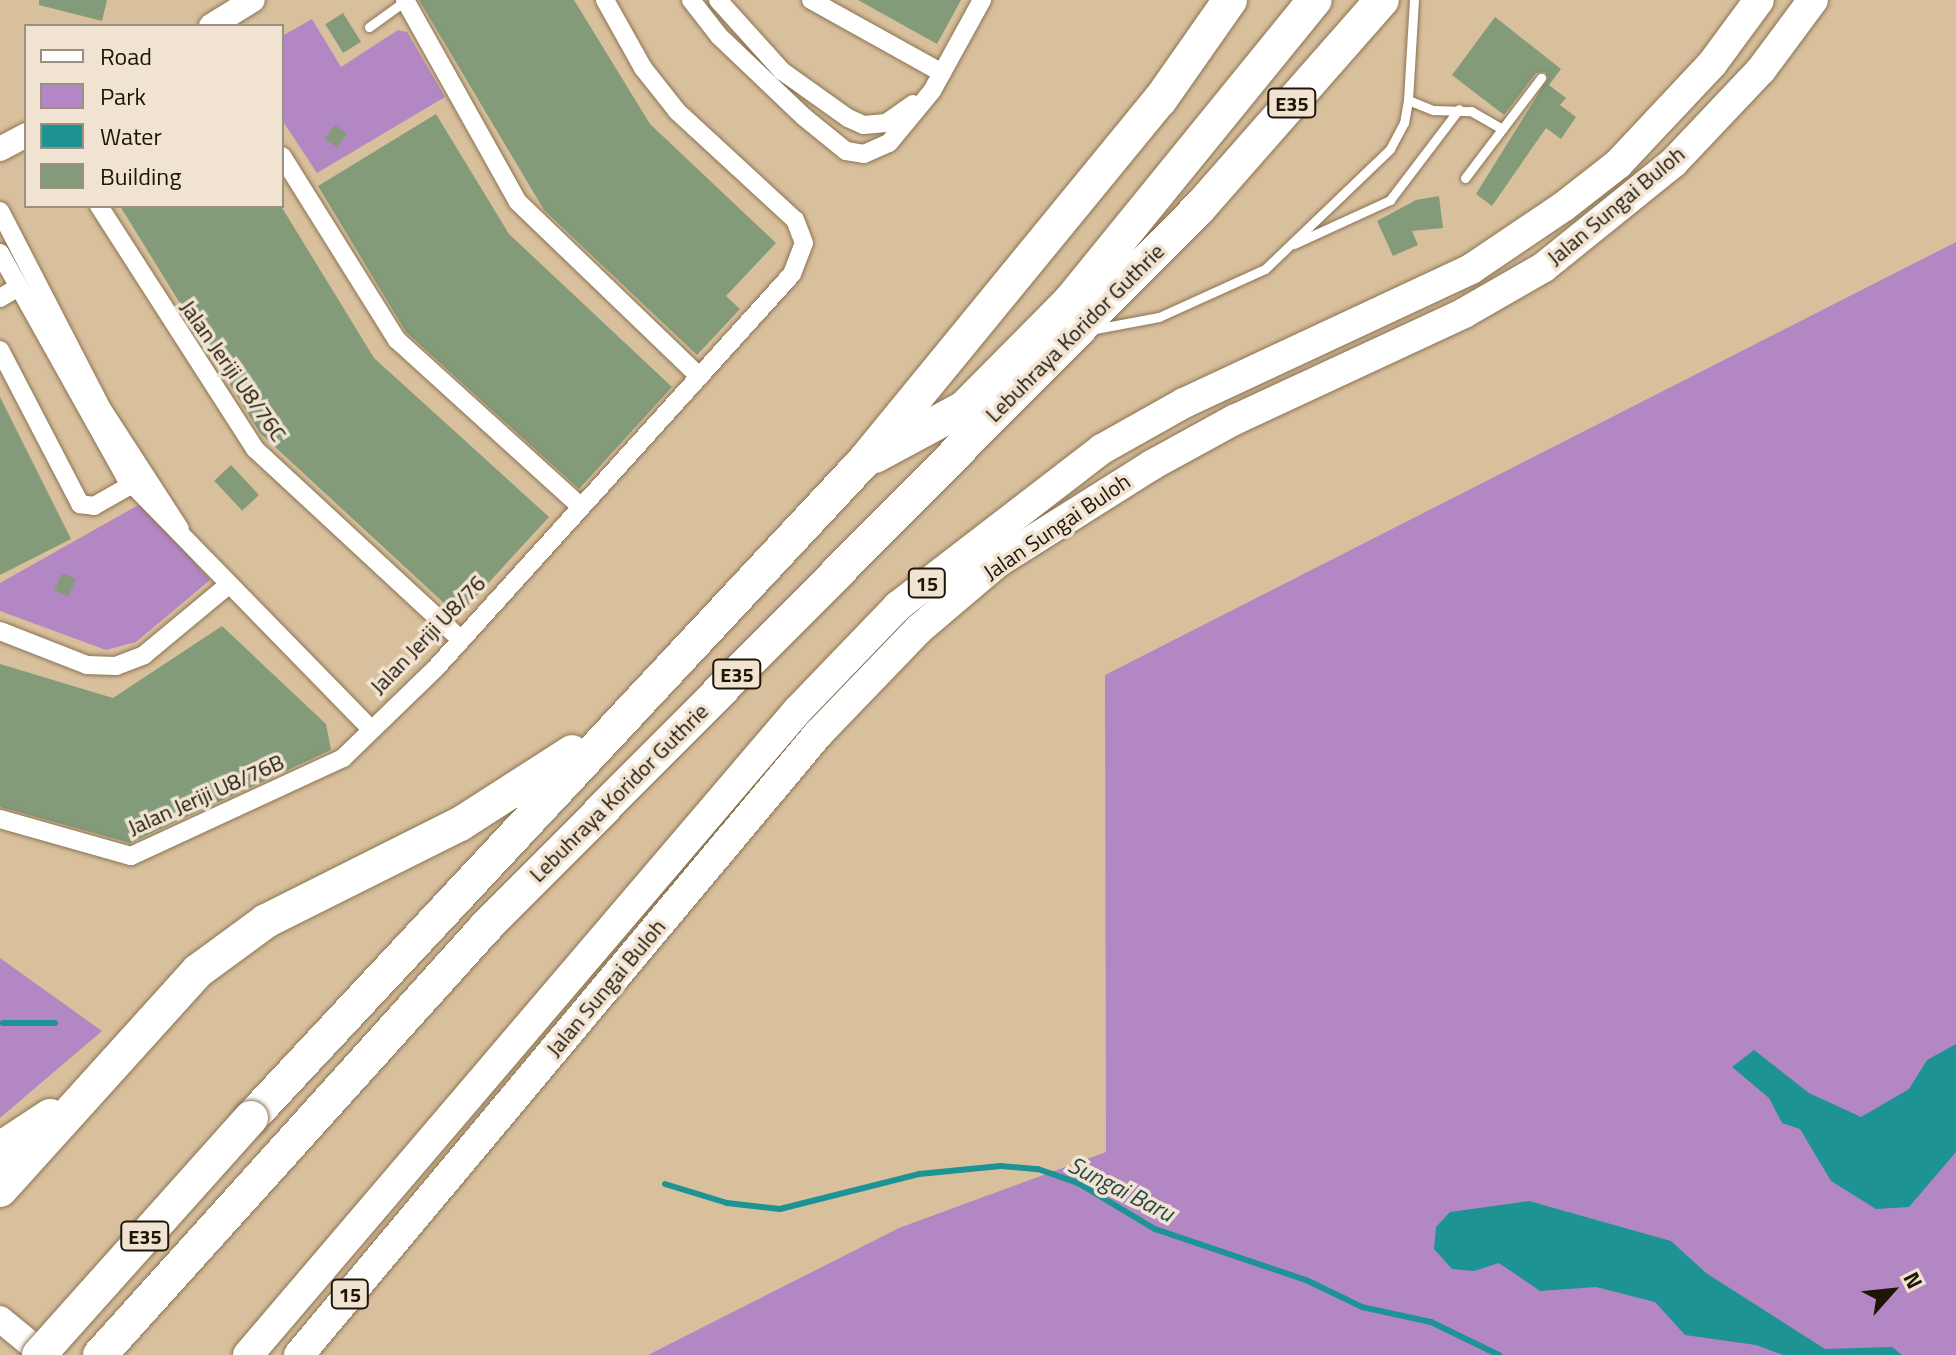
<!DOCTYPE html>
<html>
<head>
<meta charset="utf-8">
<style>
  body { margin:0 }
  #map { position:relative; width:1956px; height:1355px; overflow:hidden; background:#d9c09d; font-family:"Titillium Web",sans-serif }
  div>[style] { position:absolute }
  .green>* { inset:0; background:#b387c4 }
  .water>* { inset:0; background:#1d9394 }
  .stream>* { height:6px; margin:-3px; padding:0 3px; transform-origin:3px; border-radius:3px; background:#1d9394 }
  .building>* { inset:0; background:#839b79; transform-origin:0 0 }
  .roads { filter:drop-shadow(0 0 2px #8a7352) drop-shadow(0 0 2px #8a7352) }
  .service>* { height:9px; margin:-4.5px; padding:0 4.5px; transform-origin:4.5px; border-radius:4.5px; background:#fff }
  .minor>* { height:18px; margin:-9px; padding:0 9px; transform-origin:9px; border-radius:9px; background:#fff }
  .tertiary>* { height:24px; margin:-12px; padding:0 12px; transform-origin:12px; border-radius:12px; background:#fff }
  .secondary>* { height:26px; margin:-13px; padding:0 13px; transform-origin:13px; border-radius:13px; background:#fff }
  .trunk>* { height:30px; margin:-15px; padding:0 15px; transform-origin:15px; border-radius:15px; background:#fff }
  .motorway>* { height:34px; margin:-17px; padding:0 17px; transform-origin:17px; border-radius:17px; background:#fff }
  .bridges { filter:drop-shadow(0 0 2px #8a7352) drop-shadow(0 0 2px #8a7352) }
  .motorway-bridge>* { height:34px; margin:-17px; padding:0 17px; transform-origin:17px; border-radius:17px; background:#fff }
  span { translate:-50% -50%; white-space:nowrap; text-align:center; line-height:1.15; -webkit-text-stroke:7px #f0e3d1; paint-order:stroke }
  .shield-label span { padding:2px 6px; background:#f0e3d1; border:2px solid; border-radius:6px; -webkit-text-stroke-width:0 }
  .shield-label { font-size:20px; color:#1e1507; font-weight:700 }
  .street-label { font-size:22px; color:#1e1507 }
  .water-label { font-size:24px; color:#284949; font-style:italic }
  .legend { position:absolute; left:24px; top:24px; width:260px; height:184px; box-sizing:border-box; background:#f0e3d1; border:2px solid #9c9180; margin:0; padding:10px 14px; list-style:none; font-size:24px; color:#1e1507 }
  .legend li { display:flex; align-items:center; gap:16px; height:40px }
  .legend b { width:40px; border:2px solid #9c9180 }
  .north { position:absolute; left:1852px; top:1251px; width:80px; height:80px; -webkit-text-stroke:6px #f0e3d1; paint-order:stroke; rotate:63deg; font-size:22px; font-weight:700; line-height:32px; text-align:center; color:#1e1507 }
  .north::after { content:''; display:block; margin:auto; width:28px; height:36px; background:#1e1507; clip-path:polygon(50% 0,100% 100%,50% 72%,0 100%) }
</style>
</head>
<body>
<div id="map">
  <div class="green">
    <div style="clip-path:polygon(312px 19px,341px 67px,398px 30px,407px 32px,445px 97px,317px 173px,282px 120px,282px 36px)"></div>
    <div style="clip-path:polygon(1956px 242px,1956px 1355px,648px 1355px,899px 1228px,1106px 1152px,1105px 675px)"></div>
    <div style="clip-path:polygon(142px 503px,210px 580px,136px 642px,106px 650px,0 611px,0 583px)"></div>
    <div style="clip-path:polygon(0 958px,102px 1031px,0 1118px)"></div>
  </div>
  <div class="water">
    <div style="clip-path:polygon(1956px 1044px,1956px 1152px,1909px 1207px,1876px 1209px,1831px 1181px,1800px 1129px,1782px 1123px,1769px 1098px,1732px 1067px,1754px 1050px,1809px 1093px,1861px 1117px,1909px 1089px,1927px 1060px)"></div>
    <div style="clip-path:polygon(1529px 1201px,1671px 1241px,1706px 1273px,1825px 1349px,1892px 1347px,1902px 1355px,1783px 1355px,1756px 1345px,1685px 1335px,1655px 1302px,1596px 1287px,1540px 1291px,1499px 1263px,1474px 1271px,1452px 1269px,1434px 1249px,1436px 1227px,1450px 1212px)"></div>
  </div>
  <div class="stream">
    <div style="left:3px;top:1023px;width:52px"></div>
    <div style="left:665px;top:1184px;width:65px;rotate:17deg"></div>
    <div style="left:727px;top:1203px;width:53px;rotate:6.5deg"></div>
    <div style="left:780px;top:1209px;width:143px;rotate:-14.1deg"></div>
    <div style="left:919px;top:1174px;width:82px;rotate:-5.6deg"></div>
    <div style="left:1001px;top:1166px;width:37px;rotate:5deg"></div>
    <div style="left:1038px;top:1169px;width:42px;rotate:19.3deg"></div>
    <div style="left:1078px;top:1183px;width:90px;rotate:30.9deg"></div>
    <div style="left:1155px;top:1229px;width:159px;rotate:18.7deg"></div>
    <div style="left:1306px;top:1280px;width:62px;rotate:25.7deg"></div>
    <div style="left:1362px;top:1307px;width:71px;rotate:12.3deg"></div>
    <div style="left:1431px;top:1322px;width:76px;rotate:25.9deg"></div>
  </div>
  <div class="building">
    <div style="clip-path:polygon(39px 0,107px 0,102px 21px,39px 5px)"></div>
    <div style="clip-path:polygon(419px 0,574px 0,650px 124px,776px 243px,726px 296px,740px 309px,697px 355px,544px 210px)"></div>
    <div style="clip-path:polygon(858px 0,961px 0,937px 44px)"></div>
    <div style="left:343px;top:13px;width:34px;height:21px;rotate:58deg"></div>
    <div style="clip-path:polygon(1495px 17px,1561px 69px,1549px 85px,1566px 98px,1560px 105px,1576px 117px,1561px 139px,1546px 128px,1492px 206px,1476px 194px,1548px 78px,1545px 72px,1536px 73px,1504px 115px,1452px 75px)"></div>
    <div style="clip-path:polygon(436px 114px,509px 234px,672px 387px,579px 489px,406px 332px,318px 186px)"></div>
    <div style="left:335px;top:125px;width:15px;height:17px;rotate:37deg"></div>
    <div style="clip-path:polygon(1439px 196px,1443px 228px,1412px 231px,1418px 245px,1393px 256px,1377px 221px,1416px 200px)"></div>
    <div style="clip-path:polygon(120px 206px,281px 206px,374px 358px,549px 517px,458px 616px,260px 433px)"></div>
    <div style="clip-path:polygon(0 397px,71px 539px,0 575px)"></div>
    <div style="left:231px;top:465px;width:41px;height:23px;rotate:47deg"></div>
    <div style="left:62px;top:573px;width:15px;height:19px;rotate:23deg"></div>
    <div style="clip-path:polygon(222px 626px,326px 724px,331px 750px,130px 843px,0 807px,0 664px,113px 698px)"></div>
  </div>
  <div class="roads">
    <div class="service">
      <div style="left:369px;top:27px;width:44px;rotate:-35.8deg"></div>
      <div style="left:1408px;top:100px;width:27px;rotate:22deg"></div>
      <div style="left:1433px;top:110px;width:38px;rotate:2deg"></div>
      <div style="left:1471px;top:111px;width:36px;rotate:30deg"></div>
      <div style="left:1465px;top:178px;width:126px;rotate:-52.8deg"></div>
      <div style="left:1294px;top:244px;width:106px;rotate:-24.6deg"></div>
      <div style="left:1390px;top:200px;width:114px;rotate:-52.8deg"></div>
      <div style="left:1095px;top:329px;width:65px;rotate:-10.6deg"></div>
      <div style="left:1159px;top:317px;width:116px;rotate:-24.4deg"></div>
      <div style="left:1265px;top:269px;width:173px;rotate:-43.8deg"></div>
      <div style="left:1390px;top:149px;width:30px;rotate:-62deg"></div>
      <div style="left:1404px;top:123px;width:23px;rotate:-80deg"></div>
      <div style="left:1408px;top:100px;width:100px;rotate:-86.6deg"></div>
    </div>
    <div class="minor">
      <div style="left:405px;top:0;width:231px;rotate:60.8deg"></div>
      <div style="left:518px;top:202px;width:252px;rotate:43.9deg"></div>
      <div style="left:691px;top:0;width:46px;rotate:52.1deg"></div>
      <div style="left:719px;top:36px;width:117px;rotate:43.6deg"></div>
      <div style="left:804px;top:117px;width:54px;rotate:39deg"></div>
      <div style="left:846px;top:151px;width:18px;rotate:9deg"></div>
      <div style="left:864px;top:154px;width:27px;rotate:-24deg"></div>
      <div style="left:889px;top:143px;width:67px;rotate:-50.4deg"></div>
      <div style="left:932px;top:91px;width:104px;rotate:-61.2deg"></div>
      <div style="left:718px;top:0;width:96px;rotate:48deg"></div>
      <div style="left:782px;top:71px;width:81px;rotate:35.5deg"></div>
      <div style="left:848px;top:118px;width:17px;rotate:24deg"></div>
      <div style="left:864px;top:125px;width:22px;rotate:-5deg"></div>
      <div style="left:886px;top:123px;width:33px;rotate:-35deg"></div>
      <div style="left:811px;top:0;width:150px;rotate:29.1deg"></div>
      <div style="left:282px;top:156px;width:217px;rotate:58deg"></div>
      <div style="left:397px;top:340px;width:247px;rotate:42.2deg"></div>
      <div style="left:99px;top:206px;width:289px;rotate:57.3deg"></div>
      <div style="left:255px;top:449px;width:281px;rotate:42.8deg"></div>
      <div style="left:0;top:211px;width:220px;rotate:62.7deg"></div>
      <div style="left:101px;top:407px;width:145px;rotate:57.1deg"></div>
      <div style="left:0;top:253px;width:257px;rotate:60.8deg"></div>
      <div style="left:125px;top:477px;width:351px;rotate:45.7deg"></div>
      <div style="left:0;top:298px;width:21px;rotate:-31deg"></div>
      <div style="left:0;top:350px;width:174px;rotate:62.5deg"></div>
      <div style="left:80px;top:504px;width:14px;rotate:8deg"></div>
      <div style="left:94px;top:506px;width:43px;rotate:-29.6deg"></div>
      <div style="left:0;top:631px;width:93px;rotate:21.3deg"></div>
      <div style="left:87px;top:665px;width:29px;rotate:2deg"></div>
      <div style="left:116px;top:666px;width:30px;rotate:-21deg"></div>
      <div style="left:144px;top:655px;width:108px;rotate:-39.7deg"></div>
      <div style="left:0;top:819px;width:136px;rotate:15.8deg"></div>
      <div style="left:131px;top:856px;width:234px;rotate:-24.8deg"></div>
      <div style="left:343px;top:758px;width:128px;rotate:-44.1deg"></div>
      <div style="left:435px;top:669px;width:532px;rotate:-47.89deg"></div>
      <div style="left:792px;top:274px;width:33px;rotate:-69deg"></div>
      <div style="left:804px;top:243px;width:25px;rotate:-111deg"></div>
      <div style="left:795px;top:220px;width:161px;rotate:-137.3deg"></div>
      <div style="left:677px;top:111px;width:55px;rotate:-128.3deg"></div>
      <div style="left:643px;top:68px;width:78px;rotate:-119.2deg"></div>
    </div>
    <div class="tertiary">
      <div style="left:211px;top:26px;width:49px;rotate:-31.8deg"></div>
      <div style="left:0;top:149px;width:30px;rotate:-28deg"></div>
    </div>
    <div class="secondary">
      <div style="left:0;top:1319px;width:57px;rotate:39.3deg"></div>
    </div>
    <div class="trunk">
      <div style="left:248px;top:1355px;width:848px;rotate:-49.55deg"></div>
      <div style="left:798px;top:710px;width:144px;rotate:-46.1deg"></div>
      <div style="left:898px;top:606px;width:257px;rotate:-37.6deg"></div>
      <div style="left:1102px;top:449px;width:94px;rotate:-29.3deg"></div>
      <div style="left:1184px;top:403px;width:317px;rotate:-25deg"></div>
      <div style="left:1471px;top:269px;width:111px;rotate:-34deg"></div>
      <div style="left:1563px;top:207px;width:70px;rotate:-38deg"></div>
      <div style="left:1618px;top:164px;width:137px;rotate:-46.8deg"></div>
      <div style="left:1712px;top:64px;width:79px;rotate:-53.7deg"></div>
      <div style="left:299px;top:1355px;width:809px;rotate:-50.11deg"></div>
      <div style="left:818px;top:734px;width:146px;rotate:-46.1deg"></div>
      <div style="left:919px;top:629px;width:104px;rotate:-40.3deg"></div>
      <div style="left:998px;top:562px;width:182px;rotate:-32.2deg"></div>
      <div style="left:1152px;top:465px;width:94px;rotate:-28.8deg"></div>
      <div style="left:1234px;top:420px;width:254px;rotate:-24.9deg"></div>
      <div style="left:1464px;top:313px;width:92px;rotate:-29.9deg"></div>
      <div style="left:1544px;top:267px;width:166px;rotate:-38.9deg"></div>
      <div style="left:1673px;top:163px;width:128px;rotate:-46.6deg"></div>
      <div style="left:1761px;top:70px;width:87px;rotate:-53.4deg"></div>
    </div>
    <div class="motorway">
      <div style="left:875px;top:456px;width:101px;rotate:-28.3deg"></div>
      <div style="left:964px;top:408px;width:151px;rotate:-45.3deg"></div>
      <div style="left:1070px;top:301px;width:388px;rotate:-50.9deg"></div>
      <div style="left:251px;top:1118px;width:899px;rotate:-46.98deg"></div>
      <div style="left:864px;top:461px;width:467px;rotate:-50.7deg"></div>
      <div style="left:1160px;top:100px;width:122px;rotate:-55deg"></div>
      <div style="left:0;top:1149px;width:60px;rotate:-33.4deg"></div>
      <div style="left:0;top:1190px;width:295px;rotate:-47.9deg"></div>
      <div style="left:198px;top:971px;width:84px;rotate:-36.3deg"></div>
      <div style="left:266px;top:921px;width:217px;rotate:-26.6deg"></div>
      <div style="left:460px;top:824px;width:133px;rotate:-32.7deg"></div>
      <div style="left:100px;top:1355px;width:575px;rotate:-47.96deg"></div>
      <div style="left:485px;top:928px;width:1017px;rotate:-45.24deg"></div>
      <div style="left:1201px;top:206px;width:274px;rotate:-48.7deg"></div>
    </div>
  </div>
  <div class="bridges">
    <div class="motorway-bridge">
      <div style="left:39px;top:1355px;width:318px;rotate:-48.2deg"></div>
    </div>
  </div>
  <div class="shield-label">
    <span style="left:1292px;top:103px">E35</span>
    <span style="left:927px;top:583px">15</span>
    <span style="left:737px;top:674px">E35</span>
    <span style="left:145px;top:1236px">E35</span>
    <span style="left:350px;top:1294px">15</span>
  </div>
  <div class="street-label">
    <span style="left:1616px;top:206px;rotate:-40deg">Jalan Sungai Buloh</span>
    <span style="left:1075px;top:333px;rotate:-45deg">Lebuhraya Koridor Guthrie</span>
    <span style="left:233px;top:371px;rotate:55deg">Jalan Jeriji U8/76C</span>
    <span style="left:1057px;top:527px;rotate:-34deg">Jalan Sungai Buloh</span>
    <span style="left:428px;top:635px;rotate:-46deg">Jalan Jeriji U8/76</span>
    <span style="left:619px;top:793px;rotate:-45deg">Lebuhraya Koridor Guthrie</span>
    <span style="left:206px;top:795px;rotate:-24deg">Jalan Jeriji U8/76B</span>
    <span style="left:606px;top:988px;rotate:-50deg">Jalan Sungai Buloh</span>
  </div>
  <div class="water-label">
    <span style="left:1121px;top:1189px;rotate:27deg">Sungai Baru</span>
  </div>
  <ul class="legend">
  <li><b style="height:10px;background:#fff"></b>Road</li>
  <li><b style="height:22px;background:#b387c4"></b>Park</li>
  <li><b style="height:22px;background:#1d9394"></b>Water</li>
  <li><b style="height:22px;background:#839b79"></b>Building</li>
  </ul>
  <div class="north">N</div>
</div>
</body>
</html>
